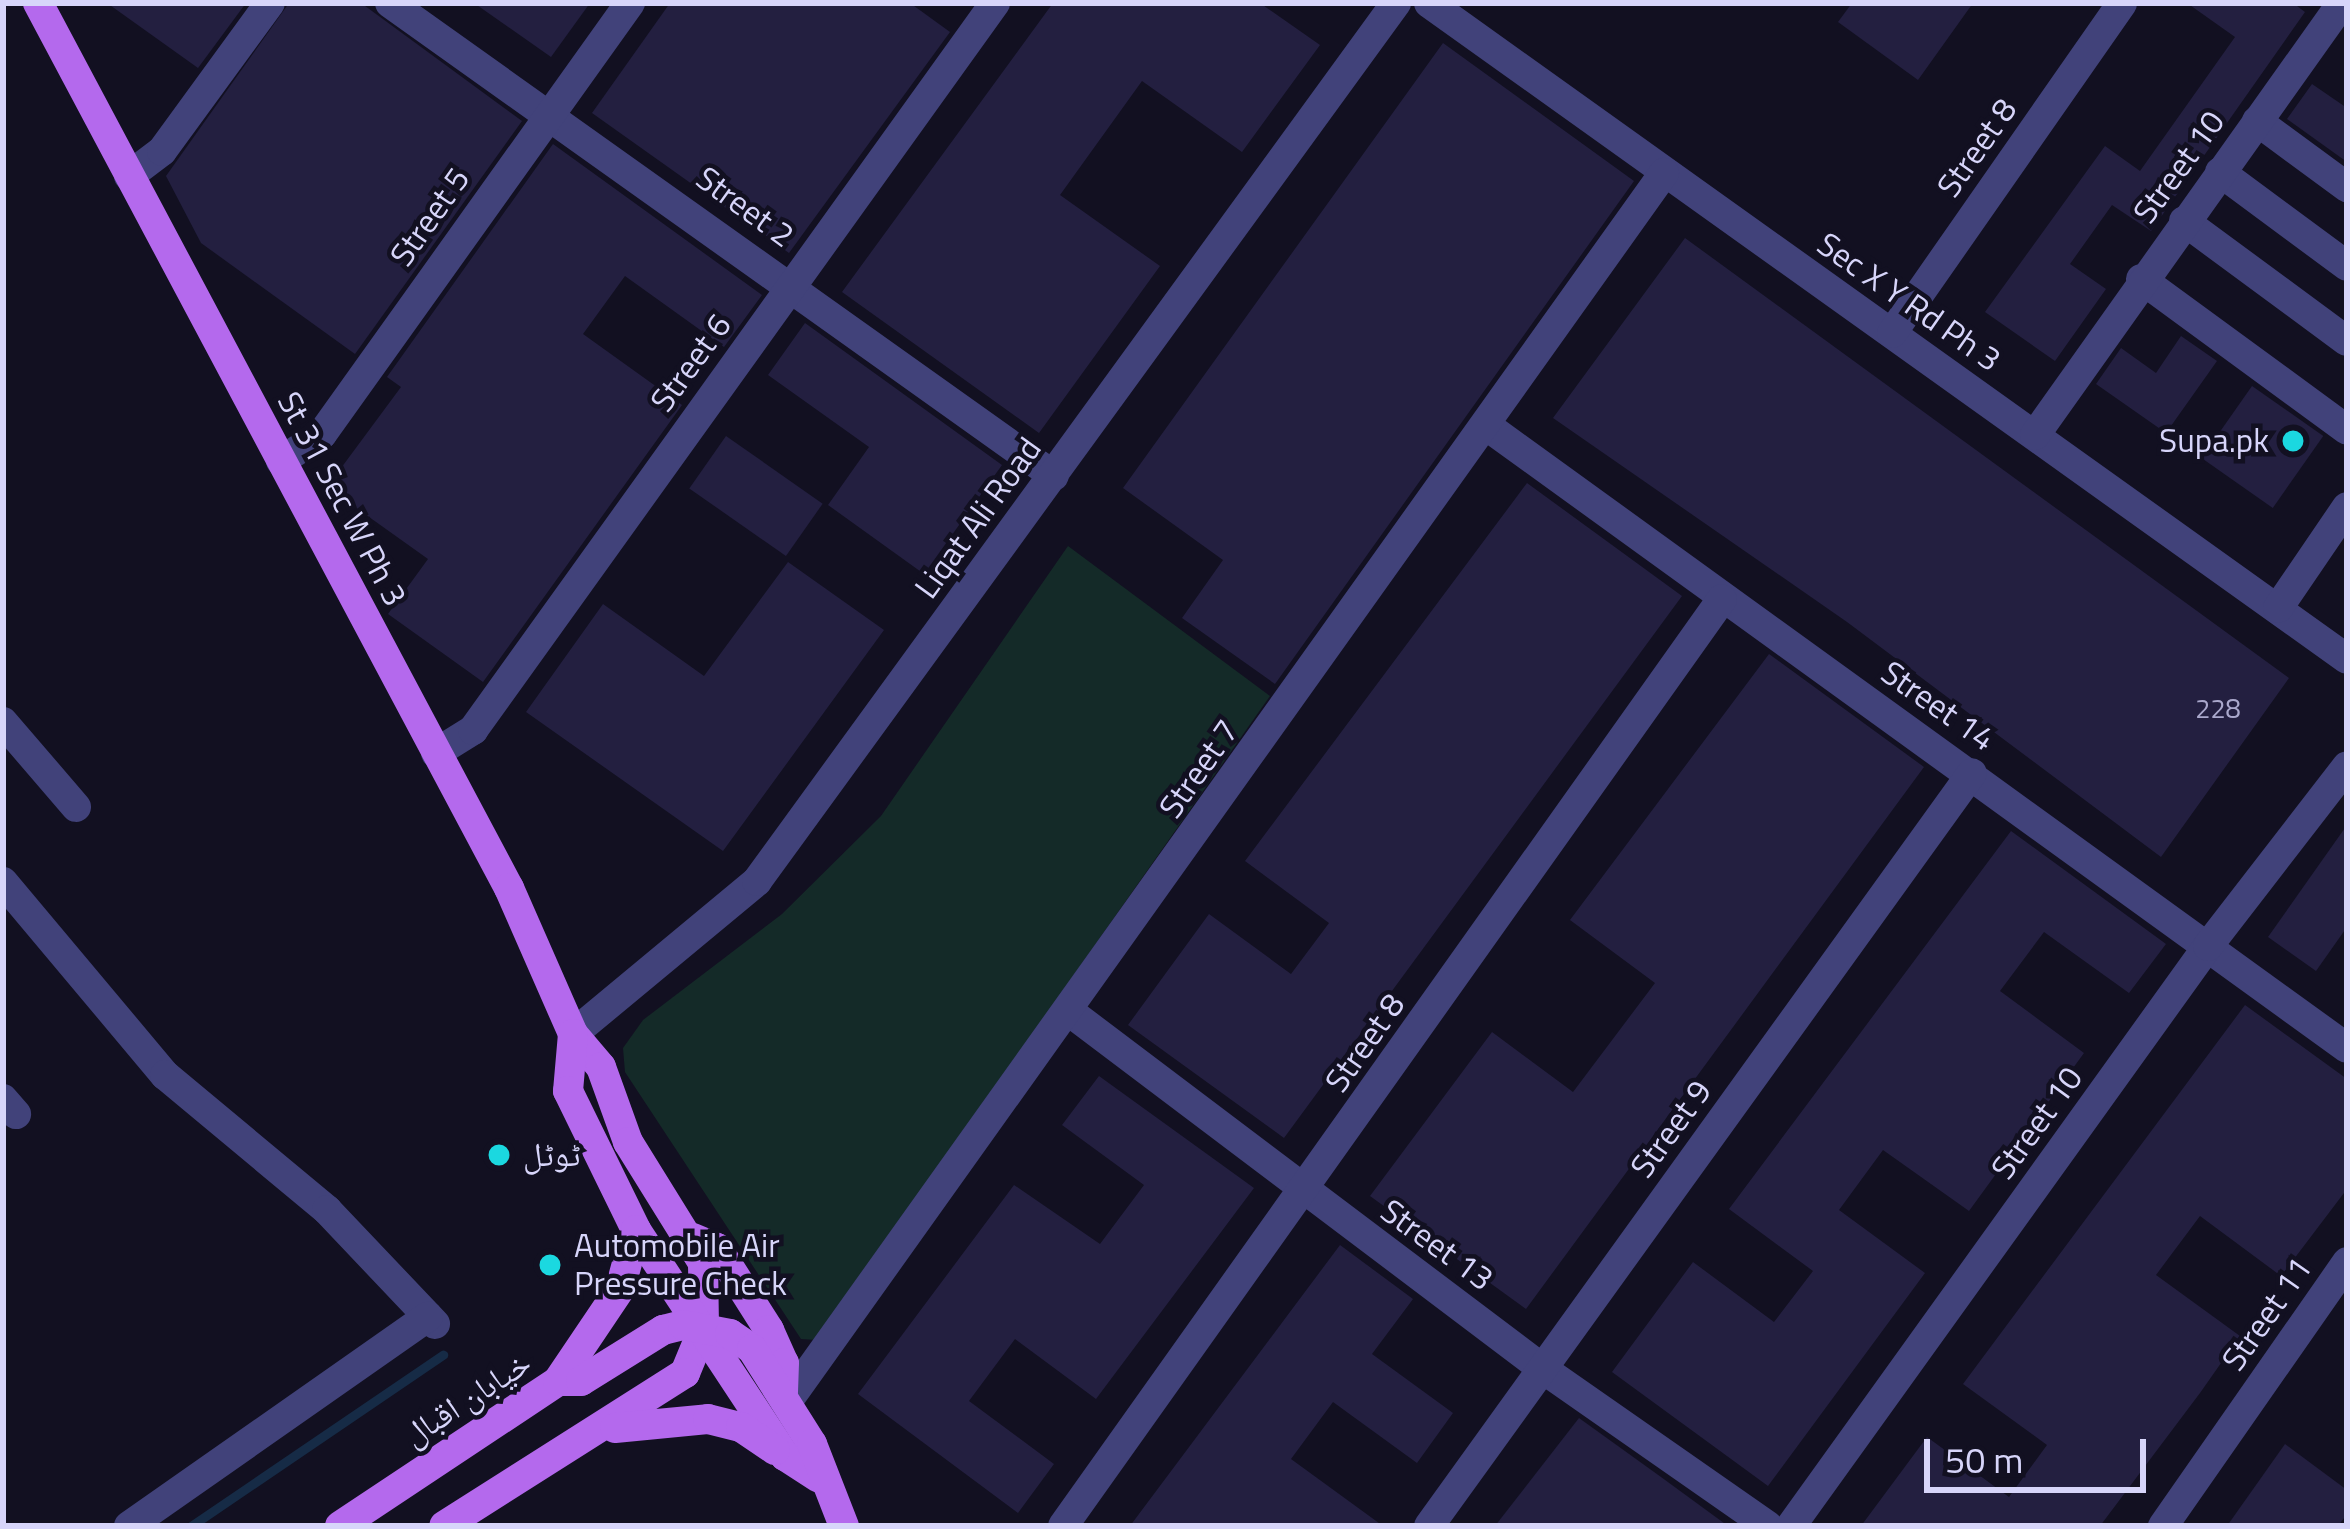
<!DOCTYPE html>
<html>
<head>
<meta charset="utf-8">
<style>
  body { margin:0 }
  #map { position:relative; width:2350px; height:1529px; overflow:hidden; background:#121021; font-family:"Titillium Web","Noto Naskh Arabic",sans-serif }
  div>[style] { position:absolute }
  .green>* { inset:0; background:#142a28 }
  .stream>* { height:9px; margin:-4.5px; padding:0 4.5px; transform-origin:4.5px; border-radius:4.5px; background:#162b46 }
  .building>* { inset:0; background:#231f40; transform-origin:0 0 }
  .minor>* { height:30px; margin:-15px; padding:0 15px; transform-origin:15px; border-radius:15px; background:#41427a }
  .major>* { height:30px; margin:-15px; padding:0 15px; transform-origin:15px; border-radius:15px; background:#b469ed }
  .dots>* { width:33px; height:33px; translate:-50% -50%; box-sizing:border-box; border:6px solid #121021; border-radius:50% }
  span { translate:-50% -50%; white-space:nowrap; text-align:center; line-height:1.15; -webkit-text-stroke:9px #121021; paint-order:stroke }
  .number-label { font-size:27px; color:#aaa8cc }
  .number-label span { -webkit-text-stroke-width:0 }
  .street-label { font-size:33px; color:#d7d5fa }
  .poi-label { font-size:33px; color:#d7d5fa }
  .right { translate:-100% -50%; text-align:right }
  .left { translate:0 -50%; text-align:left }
  .frame { position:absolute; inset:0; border:6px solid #d7d5fa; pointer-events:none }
  .scale { position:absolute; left:1924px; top:1439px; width:222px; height:54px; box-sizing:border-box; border:6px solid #d7d5fa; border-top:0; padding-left:15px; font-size:36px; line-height:42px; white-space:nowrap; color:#d7d5fa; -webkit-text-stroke:9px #121021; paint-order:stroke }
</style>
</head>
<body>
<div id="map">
  <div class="green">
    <div style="clip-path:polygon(1068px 546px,1270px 696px,817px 1340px,801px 1339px,625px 1072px,623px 1048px,643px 1020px,782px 914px,881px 816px)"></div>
  </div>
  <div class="stream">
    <div style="left:191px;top:1526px;width:305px;rotate:-34.2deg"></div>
  </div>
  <div class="building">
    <div style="clip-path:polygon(107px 3px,246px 3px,198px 68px)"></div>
    <div style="clip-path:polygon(289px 3px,361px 3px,522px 121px,355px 354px,201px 243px,166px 176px)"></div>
    <div style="clip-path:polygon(474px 3px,590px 3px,551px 57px)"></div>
    <div style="clip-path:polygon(670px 3px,910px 3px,950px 32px,789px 253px,592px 113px)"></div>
    <div style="clip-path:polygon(1053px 3px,1260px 3px,1320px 45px,1242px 152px,1142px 81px,1060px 195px,1160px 266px,1039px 433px,842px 292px)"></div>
    <div style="clip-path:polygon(1852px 3px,1973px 3px,1918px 80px,1838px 22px)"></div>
    <div style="clip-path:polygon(2187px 3px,2293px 3px,2305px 12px,2151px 231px,2112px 205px,2070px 264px,2106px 289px,2055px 361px,1985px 312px,2105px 146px,2140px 171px,2235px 37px)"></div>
    <div style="clip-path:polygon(1443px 43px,1634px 181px,1275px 684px,1182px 618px,1223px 560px,1123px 488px)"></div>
    <div style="clip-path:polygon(2312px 84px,2347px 108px,2347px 162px,2287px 119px)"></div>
    <div style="clip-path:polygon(553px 144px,762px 295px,724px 347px,625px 276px,583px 334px,682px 405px,483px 682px,388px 614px,428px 559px,327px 487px,401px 387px,387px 377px)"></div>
    <div style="clip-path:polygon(1685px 238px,2289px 678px,2161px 857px,1847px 622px,1553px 418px)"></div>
    <div style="clip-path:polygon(805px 323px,1002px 465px,924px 574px,828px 505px,869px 447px,768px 375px)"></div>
    <div style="clip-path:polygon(2181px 336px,2217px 361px,2166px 433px,2096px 384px,2121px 348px,2156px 373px)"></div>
    <div style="left:2252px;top:386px;width:87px;height:88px;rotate:35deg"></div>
    <div style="left:726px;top:436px;width:118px;height:64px;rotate:35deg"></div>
    <div style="clip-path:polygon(1527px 483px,1682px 596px,1284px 1138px,1128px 1025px,1209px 914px,1291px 974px,1329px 923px,1245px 861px)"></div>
    <div style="clip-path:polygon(788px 562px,884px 630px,723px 851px,526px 712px,603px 604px,704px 676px)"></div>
    <div style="clip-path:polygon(1769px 654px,1924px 767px,1526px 1309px,1370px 1196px,1492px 1032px,1573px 1092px,1655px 983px,1570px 920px)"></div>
    <div style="clip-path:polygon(2347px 825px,2347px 927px,2316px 971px,2268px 937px)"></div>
    <div style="clip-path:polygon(2011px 831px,2166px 944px,2129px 993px,2044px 932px,2000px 991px,2084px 1053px,1969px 1211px,1883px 1150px,1839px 1210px,1925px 1273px,1768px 1486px,1612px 1372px,1693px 1262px,1774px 1322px,1813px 1271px,1729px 1209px)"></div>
    <div style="clip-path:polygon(2245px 1005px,2347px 1079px,2347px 1189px,2281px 1276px,2200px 1216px,2156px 1275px,2240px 1336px,2200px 1393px,2100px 1526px,1861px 1526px,1927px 1437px,2009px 1497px,2047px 1445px,1963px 1384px)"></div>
    <div style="clip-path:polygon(1099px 1076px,1254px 1188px,1096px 1399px,1015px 1339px,969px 1401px,1054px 1464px,1018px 1513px,858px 1394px,1014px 1185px,1100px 1244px,1144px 1185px,1062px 1125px)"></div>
    <div style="clip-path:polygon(1340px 1245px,1413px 1299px,1372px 1354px,1453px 1413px,1417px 1463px,1333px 1402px,1291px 1459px,1383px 1526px,1130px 1526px)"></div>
    <div style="clip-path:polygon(1579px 1418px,1661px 1477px,1728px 1526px,1495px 1526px)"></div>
    <div style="clip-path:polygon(2285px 1444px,2347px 1490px,2347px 1514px,2338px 1526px,2227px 1526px)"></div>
  </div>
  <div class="minor">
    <div style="left:390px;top:3px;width:815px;rotate:35.46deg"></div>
    <div style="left:1429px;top:3px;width:1128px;rotate:35.55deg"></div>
    <div style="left:2257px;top:121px;width:112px;rotate:36.3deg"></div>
    <div style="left:2220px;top:172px;width:158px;rotate:36.5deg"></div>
    <div style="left:129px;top:176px;width:41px;rotate:-37.1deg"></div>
    <div style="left:162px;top:151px;width:183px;rotate:-53.9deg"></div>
    <div style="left:2184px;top:221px;width:202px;rotate:36.4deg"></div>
    <div style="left:2141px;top:279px;width:255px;rotate:36.2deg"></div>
    <div style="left:1892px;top:333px;width:402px;rotate:-55.1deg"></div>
    <div style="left:1487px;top:426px;width:1061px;rotate:35.88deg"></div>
    <div style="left:2035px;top:435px;width:530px;rotate:-54.6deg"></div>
    <div style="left:281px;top:461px;width:49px;rotate:-33.4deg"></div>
    <div style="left:322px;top:434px;width:530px;rotate:-54.45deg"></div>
    <div style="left:2278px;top:608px;width:122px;rotate:-55.7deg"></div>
    <div style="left:3px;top:722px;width:112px;rotate:49.3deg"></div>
    <div style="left:436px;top:753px;width:44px;rotate:-31.9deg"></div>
    <div style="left:473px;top:730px;width:895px;rotate:-54.32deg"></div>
    <div style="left:3px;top:882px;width:252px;rotate:50deg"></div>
    <div style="left:165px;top:1075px;width:211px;rotate:39.8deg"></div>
    <div style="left:327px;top:1210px;width:157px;rotate:46.5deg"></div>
    <div style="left:1070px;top:1012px;width:593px;rotate:37.04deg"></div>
    <div style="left:1543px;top:1369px;width:274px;rotate:34.9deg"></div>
    <div style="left:573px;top:1034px;width:239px;rotate:-39.7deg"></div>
    <div style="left:757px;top:881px;width:1086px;rotate:-53.95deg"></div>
    <div style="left:3px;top:1099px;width:20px;rotate:49deg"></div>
    <div style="left:787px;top:1402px;width:1510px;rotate:-54.49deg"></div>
    <div style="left:129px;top:1526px;width:365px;rotate:-35deg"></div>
    <div style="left:1063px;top:1526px;width:1137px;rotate:-54.59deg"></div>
    <div style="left:1429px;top:1526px;width:928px;rotate:-54.2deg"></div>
    <div style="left:1791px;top:1526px;width:714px;rotate:-54.29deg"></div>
    <div style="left:2208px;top:946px;width:227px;rotate:-52.3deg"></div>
    <div style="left:2163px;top:1526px;width:322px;rotate:-55.1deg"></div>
  </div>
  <div class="major">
    <div style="left:38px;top:3px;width:1003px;rotate:61.98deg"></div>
    <div style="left:509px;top:888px;width:159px;rotate:66.3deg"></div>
    <div style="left:573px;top:1034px;width:43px;rotate:49.7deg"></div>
    <div style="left:601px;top:1067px;width:80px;rotate:70.2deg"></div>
    <div style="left:628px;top:1142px;width:142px;rotate:58.2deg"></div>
    <div style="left:703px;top:1263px;width:64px;rotate:89.1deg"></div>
    <div style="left:704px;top:1327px;width:50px;rotate:112.4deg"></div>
    <div style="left:685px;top:1373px;width:285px;rotate:147.6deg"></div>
    <div style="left:573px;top:1034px;width:57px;rotate:95deg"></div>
    <div style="left:568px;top:1091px;width:155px;rotate:63.9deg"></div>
    <div style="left:636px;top:1230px;width:271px;rotate:56.6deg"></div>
    <div style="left:785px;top:1456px;width:40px;rotate:32.9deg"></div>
    <div style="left:693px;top:1238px;width:26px;rotate:23deg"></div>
    <div style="left:717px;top:1248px;width:97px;rotate:57.6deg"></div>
    <div style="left:769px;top:1330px;width:36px;rotate:66deg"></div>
    <div style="left:784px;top:1363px;width:32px;rotate:92deg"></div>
    <div style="left:558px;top:1381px;width:111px;rotate:-56deg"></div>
    <div style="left:620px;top:1289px;width:61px;rotate:-74.8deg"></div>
    <div style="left:615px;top:1428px;width:93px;rotate:-5.5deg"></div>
    <div style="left:708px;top:1419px;width:34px;rotate:14deg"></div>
    <div style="left:741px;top:1427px;width:41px;rotate:34.1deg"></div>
    <div style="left:340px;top:1526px;width:262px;rotate:-33.6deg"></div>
    <div style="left:558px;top:1381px;width:23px"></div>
    <div style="left:581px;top:1381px;width:97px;rotate:-31.9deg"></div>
    <div style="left:663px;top:1330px;width:21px;rotate:-14deg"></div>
    <div style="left:683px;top:1325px;width:48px;rotate:10.8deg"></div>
    <div style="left:730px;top:1334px;width:27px;rotate:34deg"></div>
    <div style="left:752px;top:1349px;width:112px;rotate:57.7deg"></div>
    <div style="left:812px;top:1444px;width:88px;rotate:68.7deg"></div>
  </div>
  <div class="dots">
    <div style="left:2293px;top:441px;background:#1bd8e0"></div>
    <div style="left:499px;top:1155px;background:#1bd8e0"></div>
    <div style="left:550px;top:1265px;background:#1bd8e0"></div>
  </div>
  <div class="number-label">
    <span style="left:2218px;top:708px">228</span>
  </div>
  <div class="street-label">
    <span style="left:1977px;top:148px;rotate:-55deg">Street 8</span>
    <span style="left:2179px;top:167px;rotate:-54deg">Street 10</span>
    <span style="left:745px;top:207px;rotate:36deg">Street 2</span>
    <span style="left:430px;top:217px;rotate:-55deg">Street 5</span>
    <span style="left:1909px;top:302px;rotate:35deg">Sec X Y Rd Ph 3</span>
    <span style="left:691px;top:363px;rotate:-54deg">Street 6</span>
    <span style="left:342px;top:499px;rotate:62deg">St 31 Sec W Ph 3</span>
    <span style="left:978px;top:518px;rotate:-54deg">Liqat Ali Road</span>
    <span style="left:1938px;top:706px;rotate:35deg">Street 14</span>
    <span style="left:1199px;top:769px;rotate:-55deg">Street 7</span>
    <span style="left:1365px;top:1043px;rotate:-55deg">Street 8</span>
    <span style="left:2037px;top:1123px;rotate:-54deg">Street 10</span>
    <span style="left:1671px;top:1129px;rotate:-54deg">Street 9</span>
    <span style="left:1437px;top:1245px;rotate:36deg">Street 13</span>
    <span style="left:2267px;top:1314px;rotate:-55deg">Street 11</span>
    <span style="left:467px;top:1399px;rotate:-33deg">خیابان اقبال</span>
  </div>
  <div class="poi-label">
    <span class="right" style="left:2269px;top:441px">Supa.pk</span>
    <span class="left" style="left:523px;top:1155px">ٹوٹل</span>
    <span class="left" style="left:574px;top:1265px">Automobile Air<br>Pressure Check</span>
  </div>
  <div class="frame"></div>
  <div class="scale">50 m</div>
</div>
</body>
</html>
